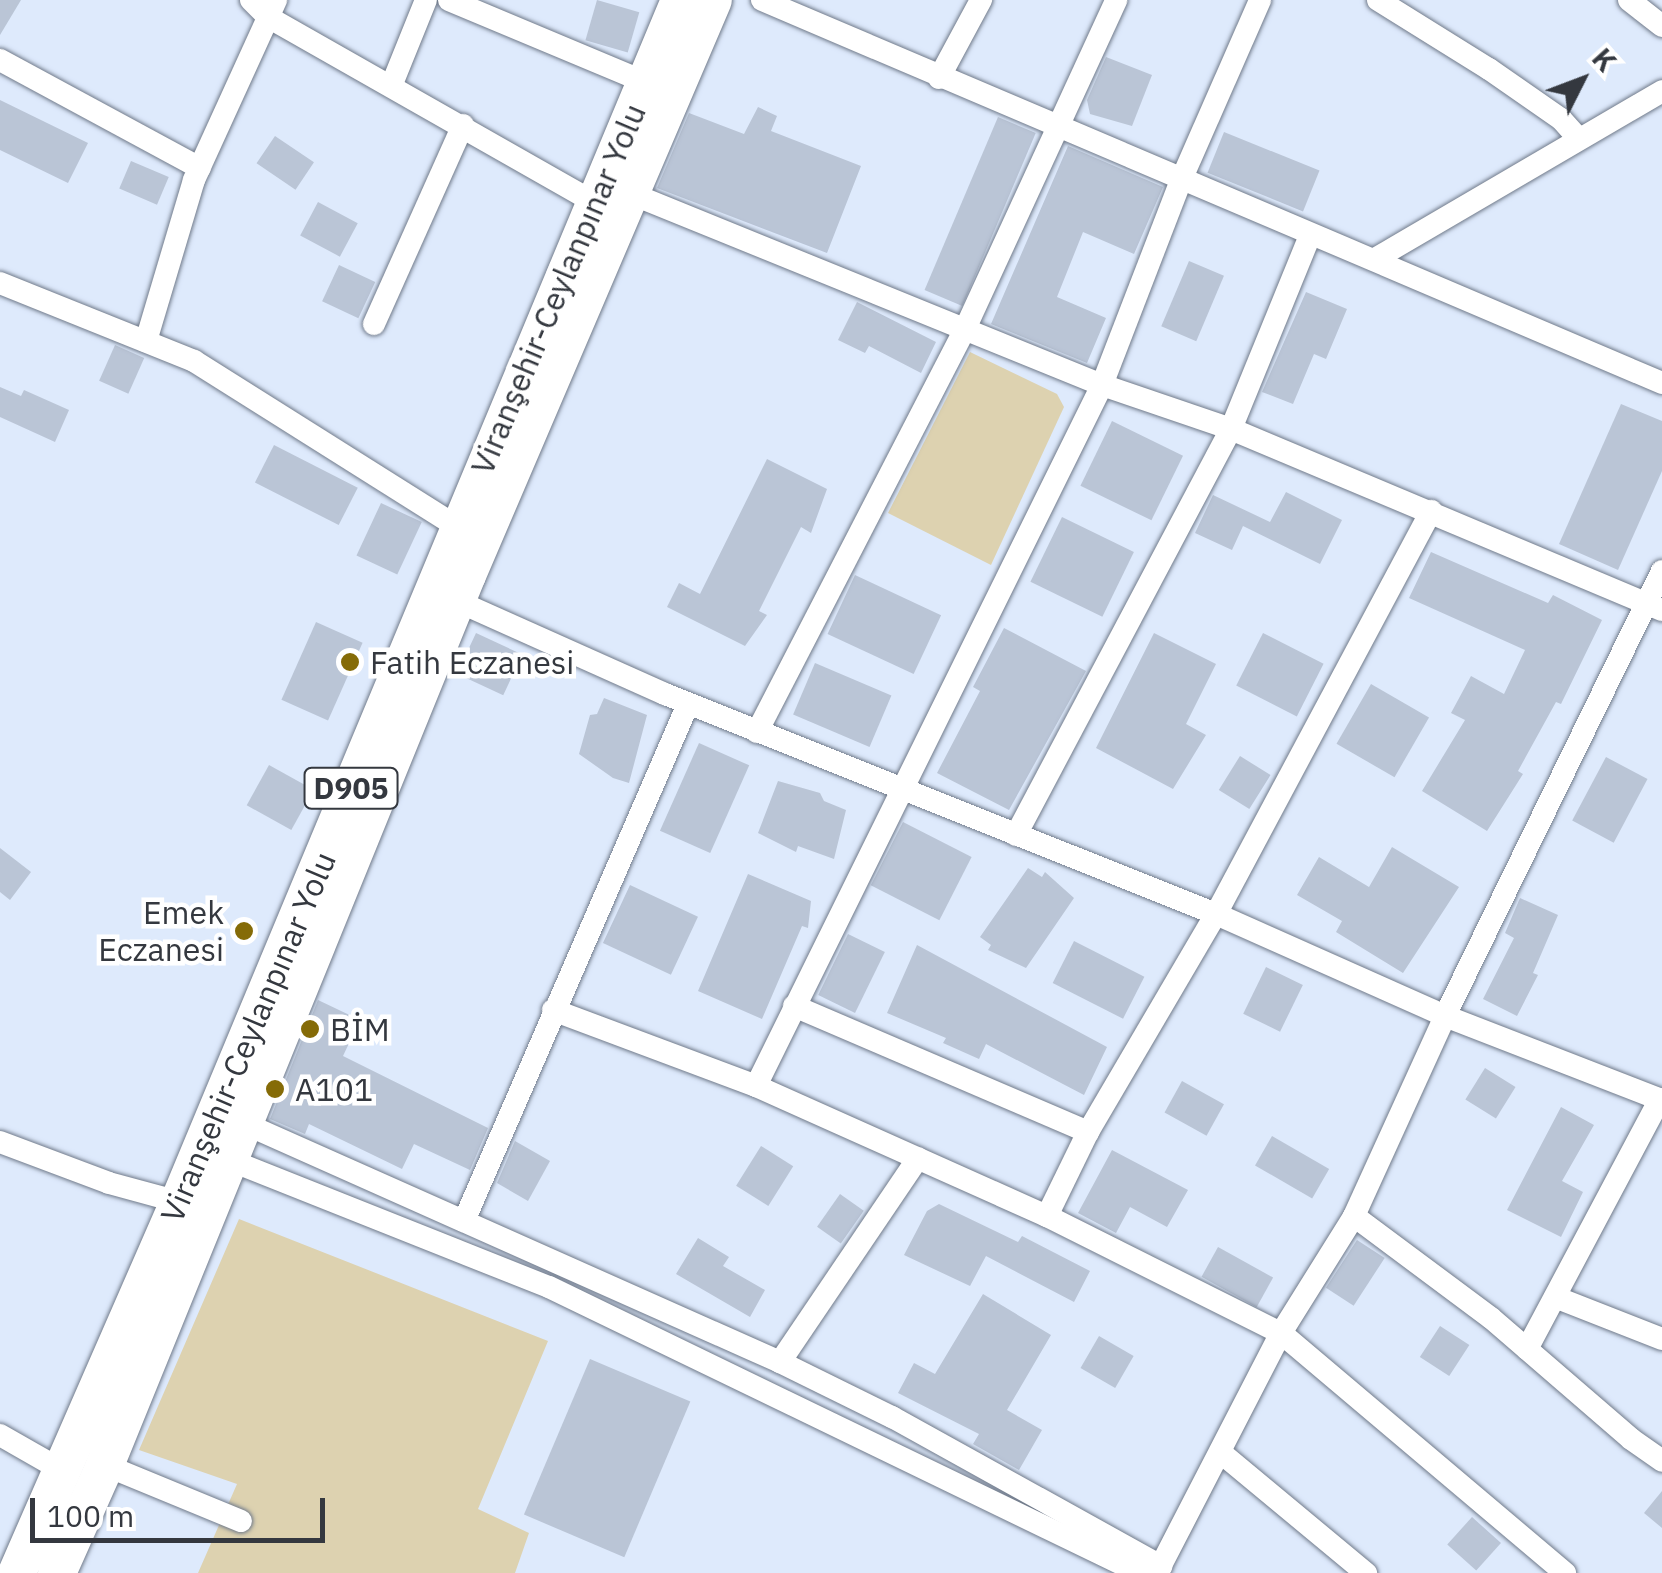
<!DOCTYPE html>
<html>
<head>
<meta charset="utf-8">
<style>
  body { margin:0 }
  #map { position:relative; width:1662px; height:1573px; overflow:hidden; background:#deeafc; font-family:"IBM Plex Sans",sans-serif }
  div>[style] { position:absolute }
  .green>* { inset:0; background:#ddd2b0 }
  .building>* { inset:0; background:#bac5d6; transform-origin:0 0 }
  .roads { filter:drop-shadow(0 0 2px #707a8a) drop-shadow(0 0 2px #707a8a) }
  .street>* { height:22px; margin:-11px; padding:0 11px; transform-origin:11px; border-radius:11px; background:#fff }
  .primary>* { height:38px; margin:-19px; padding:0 19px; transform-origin:19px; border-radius:19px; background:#fff }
  .dots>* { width:28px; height:28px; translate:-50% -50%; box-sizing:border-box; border:5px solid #fff; border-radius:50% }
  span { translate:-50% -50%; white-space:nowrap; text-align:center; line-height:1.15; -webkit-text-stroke:9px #fff; paint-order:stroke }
  .shield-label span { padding:2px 8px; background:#fff; border:2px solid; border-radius:8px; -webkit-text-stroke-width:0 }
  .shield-label { font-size:30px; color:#34383f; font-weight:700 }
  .street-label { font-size:32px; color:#34383f }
  .poi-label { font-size:32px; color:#34383f }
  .left { translate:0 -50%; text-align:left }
  .right { translate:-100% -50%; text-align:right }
  .north { position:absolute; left:1532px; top:30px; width:100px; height:100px; -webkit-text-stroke:8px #fff; paint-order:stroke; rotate:48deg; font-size:28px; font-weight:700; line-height:40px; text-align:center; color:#34383f }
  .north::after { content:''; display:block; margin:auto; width:35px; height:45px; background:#34383f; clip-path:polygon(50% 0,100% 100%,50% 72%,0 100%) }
  .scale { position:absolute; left:30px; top:1498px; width:295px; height:45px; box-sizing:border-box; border:5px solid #34383f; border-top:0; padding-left:12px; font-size:30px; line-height:35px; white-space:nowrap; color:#34383f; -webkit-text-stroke:8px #fff; paint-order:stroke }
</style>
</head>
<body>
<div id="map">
  <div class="green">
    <div style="clip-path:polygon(970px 352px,1057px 394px,1064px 407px,991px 565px,888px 513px)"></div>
    <div style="clip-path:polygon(239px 1219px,548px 1341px,478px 1509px,529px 1533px,515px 1573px,198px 1573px,237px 1484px,139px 1450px)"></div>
  </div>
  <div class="building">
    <div style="clip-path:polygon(0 0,21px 0,0 35px)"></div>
    <div style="left:597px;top:0;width:44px;height:42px;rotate:16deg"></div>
    <div style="clip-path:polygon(1106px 57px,1152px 75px,1132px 126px,1090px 114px,1087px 100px)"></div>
    <div style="clip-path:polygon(0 100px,88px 143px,68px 183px,0 150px)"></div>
    <div style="clip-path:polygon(758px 107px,777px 116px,771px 131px,861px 166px,827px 253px,657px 188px,689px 113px,744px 134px)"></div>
    <div style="left:998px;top:117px;width:41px;height:188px;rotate:23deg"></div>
    <div style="left:1224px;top:132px;width:103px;height:44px;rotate:22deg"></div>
    <div style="left:275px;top:136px;width:47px;height:33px;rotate:34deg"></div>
    <div style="clip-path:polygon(1068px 146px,1163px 187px,1134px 254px,1083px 232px,1057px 297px,1106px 318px,1087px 363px,991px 324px)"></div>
    <div style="left:131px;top:161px;width:41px;height:30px;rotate:23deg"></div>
    <div style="left:318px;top:202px;width:45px;height:38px;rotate:28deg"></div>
    <div style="left:1189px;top:261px;width:38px;height:71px;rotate:23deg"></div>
    <div style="left:339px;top:265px;width:40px;height:40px;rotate:25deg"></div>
    <div style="clip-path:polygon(1306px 292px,1347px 309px,1326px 359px,1314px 354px,1293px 404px,1262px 392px)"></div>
    <div style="clip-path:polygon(857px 302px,936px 342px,921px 373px,869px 346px,865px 353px,838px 340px)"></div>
    <div style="left:115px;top:345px;width:32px;height:39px;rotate:24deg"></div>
    <div style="clip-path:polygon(0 387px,21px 396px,24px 390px,69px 410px,55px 442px,0 417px)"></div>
    <div style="clip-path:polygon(1621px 404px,1662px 421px,1662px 471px,1618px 570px,1559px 544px)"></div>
    <div style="left:1112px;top:421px;width:79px;height:72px;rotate:26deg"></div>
    <div style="left:274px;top:445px;width:94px;height:42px;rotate:27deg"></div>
    <div style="clip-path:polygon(767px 459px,827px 489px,811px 533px,801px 527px,759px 611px,767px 615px,745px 646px,667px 607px,679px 583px,700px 594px)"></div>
    <div style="clip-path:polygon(1286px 492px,1342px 520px,1320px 564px,1243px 526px,1232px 550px,1195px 533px,1213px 495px,1270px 522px)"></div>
    <div style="left:381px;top:503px;width:45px;height:58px;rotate:25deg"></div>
    <div style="left:1062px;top:517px;width:80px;height:72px;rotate:26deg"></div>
    <div style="clip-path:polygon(1431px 552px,1548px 603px,1553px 595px,1602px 620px,1561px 704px,1556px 702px,1518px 771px,1523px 774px,1487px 831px,1422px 791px,1465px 720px,1451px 713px,1471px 676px,1504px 694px,1525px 650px,1409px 598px)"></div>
    <div style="left:855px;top:575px;width:95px;height:65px;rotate:25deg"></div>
    <div style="left:316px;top:622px;width:51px;height:85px;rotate:24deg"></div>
    <div style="clip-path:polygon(1004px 628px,1086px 671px,1009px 810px,937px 773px,980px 691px,973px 687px)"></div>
    <div style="left:476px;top:633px;width:51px;height:45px;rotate:25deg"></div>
    <div style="clip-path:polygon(1154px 633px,1216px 664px,1186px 724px,1206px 735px,1173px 789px,1096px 748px)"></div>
    <div style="left:1263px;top:633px;width:68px;height:59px;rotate:27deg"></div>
    <div style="left:815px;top:663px;width:83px;height:56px;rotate:23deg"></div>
    <div style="left:1371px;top:684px;width:67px;height:69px;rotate:30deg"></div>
    <div style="clip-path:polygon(604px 698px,647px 715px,629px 783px,613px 778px,579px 754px,590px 715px,597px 714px)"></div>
    <div style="left:699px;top:743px;width:55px;height:96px;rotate:24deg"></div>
    <div style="left:1240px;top:756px;width:36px;height:40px;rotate:32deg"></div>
    <div style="left:1606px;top:757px;width:47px;height:72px;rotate:28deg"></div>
    <div style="left:269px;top:765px;width:51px;height:46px;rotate:29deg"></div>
    <div style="clip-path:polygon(778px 781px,820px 793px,824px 801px,846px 810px,834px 859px,798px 846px,796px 852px,758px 833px)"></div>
    <div style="left:903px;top:822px;width:77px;height:71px;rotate:27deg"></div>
    <div style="clip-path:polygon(1392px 847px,1459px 887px,1403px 973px,1336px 932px,1342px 921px,1297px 895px,1319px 857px,1369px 887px)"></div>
    <div style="clip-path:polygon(0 848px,31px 872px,10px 900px,0 892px)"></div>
    <div style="clip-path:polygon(1028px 868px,1042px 877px,1045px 872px,1074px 898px,1026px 968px,988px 950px,991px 945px,980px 937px)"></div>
    <div style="clip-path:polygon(748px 874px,811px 901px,808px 928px,802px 926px,762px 1019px,698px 991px)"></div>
    <div style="left:630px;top:885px;width:75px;height:64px;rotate:25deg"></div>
    <div style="clip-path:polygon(1520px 898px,1558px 915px,1533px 973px,1538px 975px,1517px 1016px,1483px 999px,1514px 938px,1505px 933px)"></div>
    <div style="left:848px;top:934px;width:41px;height:68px;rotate:26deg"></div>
    <div style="left:1074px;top:941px;width:79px;height:47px;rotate:27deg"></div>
    <div style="clip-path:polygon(917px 945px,1107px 1047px,1084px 1095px,986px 1044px,979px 1059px,943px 1043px,946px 1038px,887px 1013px)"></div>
    <div style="left:1266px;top:967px;width:41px;height:52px;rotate:26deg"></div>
    <div style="clip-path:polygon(318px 1000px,360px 1020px,343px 1056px,488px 1128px,470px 1170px,414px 1144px,402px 1169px,309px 1124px,305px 1134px,270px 1119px)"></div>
    <div style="left:1485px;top:1068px;width:36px;height:37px;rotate:32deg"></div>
    <div style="left:1182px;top:1081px;width:48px;height:36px;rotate:29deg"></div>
    <div style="clip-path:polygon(1561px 1107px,1594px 1125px,1562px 1181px,1583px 1192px,1561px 1237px,1507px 1210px)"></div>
    <div style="left:1272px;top:1136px;width:66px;height:34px;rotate:30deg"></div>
    <div style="clip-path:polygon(515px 1141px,550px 1161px,528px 1201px,497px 1183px)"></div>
    <div style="left:761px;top:1146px;width:38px;height:47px;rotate:32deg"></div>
    <div style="clip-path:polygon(1112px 1150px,1188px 1190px,1167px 1227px,1130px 1207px,1116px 1233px,1078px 1213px)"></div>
    <div style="left:840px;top:1194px;width:29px;height:40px;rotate:35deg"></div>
    <div style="clip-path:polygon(939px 1204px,1018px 1242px,1022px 1236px,1090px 1271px,1074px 1302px,986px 1256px,970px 1286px,904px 1255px,927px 1211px)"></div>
    <div style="clip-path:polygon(698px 1238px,729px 1257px,723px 1266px,765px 1290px,750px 1317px,676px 1274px)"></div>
    <div style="left:1357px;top:1240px;width:33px;height:57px;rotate:33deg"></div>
    <div style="left:1218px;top:1247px;width:63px;height:34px;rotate:29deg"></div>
    <div style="clip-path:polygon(983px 1294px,1051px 1335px,1007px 1410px,1042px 1430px,1019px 1470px,973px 1444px,979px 1434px,898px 1393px,914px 1363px,935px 1374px)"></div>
    <div style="left:1440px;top:1326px;width:35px;height:37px;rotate:33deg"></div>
    <div style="left:1099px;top:1336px;width:40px;height:37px;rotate:30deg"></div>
    <div style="left:590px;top:1359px;width:109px;height:169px;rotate:23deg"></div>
    <div style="clip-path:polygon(1662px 1491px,1662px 1528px,1644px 1513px)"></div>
    <div style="left:1472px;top:1517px;width:39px;height:37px;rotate:42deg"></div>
  </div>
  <div class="roads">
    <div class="street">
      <div style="left:251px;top:0;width:24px;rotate:45deg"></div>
      <div style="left:268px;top:17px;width:375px;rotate:29.6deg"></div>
      <div style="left:449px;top:0;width:212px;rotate:22.7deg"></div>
      <div style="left:762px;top:0;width:978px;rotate:23.05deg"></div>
      <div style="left:1378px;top:0;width:131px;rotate:31.9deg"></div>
      <div style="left:1489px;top:69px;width:88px;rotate:34.8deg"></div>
      <div style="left:1561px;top:119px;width:27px;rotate:48deg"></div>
      <div style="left:1629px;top:0;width:42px;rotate:38.2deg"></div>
      <div style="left:0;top:60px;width:227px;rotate:28.4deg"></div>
      <div style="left:939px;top:78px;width:89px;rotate:-61.7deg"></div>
      <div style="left:392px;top:84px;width:91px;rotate:-68deg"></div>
      <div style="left:632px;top:194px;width:507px;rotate:22.12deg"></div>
      <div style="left:1102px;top:385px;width:136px;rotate:18.8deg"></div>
      <div style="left:1231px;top:429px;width:467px;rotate:22.8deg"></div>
      <div style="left:1375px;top:259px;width:333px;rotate:-30.3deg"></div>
      <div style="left:0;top:283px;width:209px;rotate:21.9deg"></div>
      <div style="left:194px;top:361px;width:312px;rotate:32.2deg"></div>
      <div style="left:374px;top:324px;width:218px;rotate:-65.9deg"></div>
      <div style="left:146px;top:341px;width:168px;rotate:-73.4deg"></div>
      <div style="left:194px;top:180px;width:198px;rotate:-65.5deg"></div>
      <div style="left:457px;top:601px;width:228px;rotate:24.1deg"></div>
      <div style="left:665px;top:694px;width:593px;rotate:21.77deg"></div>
      <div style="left:1216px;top:914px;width:251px;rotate:24deg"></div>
      <div style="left:1445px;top:1016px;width:233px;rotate:21.2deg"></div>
      <div style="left:757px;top:732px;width:454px;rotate:-62.7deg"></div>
      <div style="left:965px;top:329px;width:362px;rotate:-65.3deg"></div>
      <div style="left:1016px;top:835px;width:459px;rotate:-62.1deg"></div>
      <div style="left:1231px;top:429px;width:209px;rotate:-67.8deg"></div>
      <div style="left:794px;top:1006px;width:320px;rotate:23.2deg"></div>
      <div style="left:553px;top:1010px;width:217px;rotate:20.5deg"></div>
      <div style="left:756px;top:1086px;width:319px;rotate:24.1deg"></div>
      <div style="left:1047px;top:1216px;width:262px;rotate:26.6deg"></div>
      <div style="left:1281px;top:1333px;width:372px;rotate:40.2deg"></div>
      <div style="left:756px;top:1086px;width:782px;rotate:-63.73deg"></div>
      <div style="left:1102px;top:385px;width:222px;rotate:-68.9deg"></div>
      <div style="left:1182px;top:178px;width:194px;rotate:-66.3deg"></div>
      <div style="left:232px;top:1118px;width:600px;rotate:24deg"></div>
      <div style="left:780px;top:1362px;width:125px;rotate:26.2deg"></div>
      <div style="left:892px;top:1417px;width:308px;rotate:29deg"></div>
      <div style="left:0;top:1142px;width:116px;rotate:20.6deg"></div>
      <div style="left:109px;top:1183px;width:73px;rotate:15.2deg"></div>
      <div style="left:222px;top:1157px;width:352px;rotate:21.7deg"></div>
      <div style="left:549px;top:1287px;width:657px;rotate:25.82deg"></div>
      <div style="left:1047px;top:1216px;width:93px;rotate:-64deg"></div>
      <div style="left:1088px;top:1132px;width:253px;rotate:-59.6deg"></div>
      <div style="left:1216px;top:914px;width:457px;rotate:-61.9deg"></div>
      <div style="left:1354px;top:1216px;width:171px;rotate:36.7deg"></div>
      <div style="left:1491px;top:1318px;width:185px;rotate:40.8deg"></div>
      <div style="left:1631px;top:1439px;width:38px;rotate:35deg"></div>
      <div style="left:464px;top:1221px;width:563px;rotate:-66.57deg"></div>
      <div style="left:1555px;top:1297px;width:115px;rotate:21.4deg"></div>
      <div style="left:1527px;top:1349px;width:283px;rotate:-62deg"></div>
      <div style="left:780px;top:1362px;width:246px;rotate:-55.9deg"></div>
      <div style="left:0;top:1435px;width:73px;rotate:29.7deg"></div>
      <div style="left:1220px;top:1452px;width:190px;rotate:39.7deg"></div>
      <div style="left:105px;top:1465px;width:147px;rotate:22.4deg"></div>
      <div style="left:1157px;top:1573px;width:270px;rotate:-62.7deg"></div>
      <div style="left:1281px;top:1333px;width:138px;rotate:-58deg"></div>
      <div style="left:1354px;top:1216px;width:220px;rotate:-65.5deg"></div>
      <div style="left:1445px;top:1016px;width:495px;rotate:-64deg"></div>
    </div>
    <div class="primary">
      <div style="left:17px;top:1573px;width:405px;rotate:-66.4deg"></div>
      <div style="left:179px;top:1202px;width:1302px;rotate:-67.37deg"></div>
      <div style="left:57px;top:1573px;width:118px;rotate:-66deg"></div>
      <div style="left:105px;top:1465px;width:961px;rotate:-67.87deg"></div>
      <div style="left:467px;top:575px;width:625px;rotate:-66.84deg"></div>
    </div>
  </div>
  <div class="dots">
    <div style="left:350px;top:662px;background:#856b07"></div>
    <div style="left:244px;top:931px;background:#856b07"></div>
    <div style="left:310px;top:1029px;background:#856b07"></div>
    <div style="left:275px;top:1089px;background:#856b07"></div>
  </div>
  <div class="shield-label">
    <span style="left:351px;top:788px">D905</span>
  </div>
  <div class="street-label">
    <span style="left:558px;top:289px;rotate:-67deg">Viranşehir-Ceylanpınar Yolu</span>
    <span style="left:248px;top:1037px;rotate:-67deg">Viranşehir-Ceylanpınar Yolu</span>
  </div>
  <div class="poi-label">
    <span class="left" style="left:370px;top:662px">Fatih Eczanesi</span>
    <span class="right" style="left:224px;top:931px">Emek<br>Eczanesi</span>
    <span class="left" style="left:330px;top:1029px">BİM</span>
    <span class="left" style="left:295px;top:1089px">A101</span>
  </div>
  <div class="north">K</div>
  <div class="scale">100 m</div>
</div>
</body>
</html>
